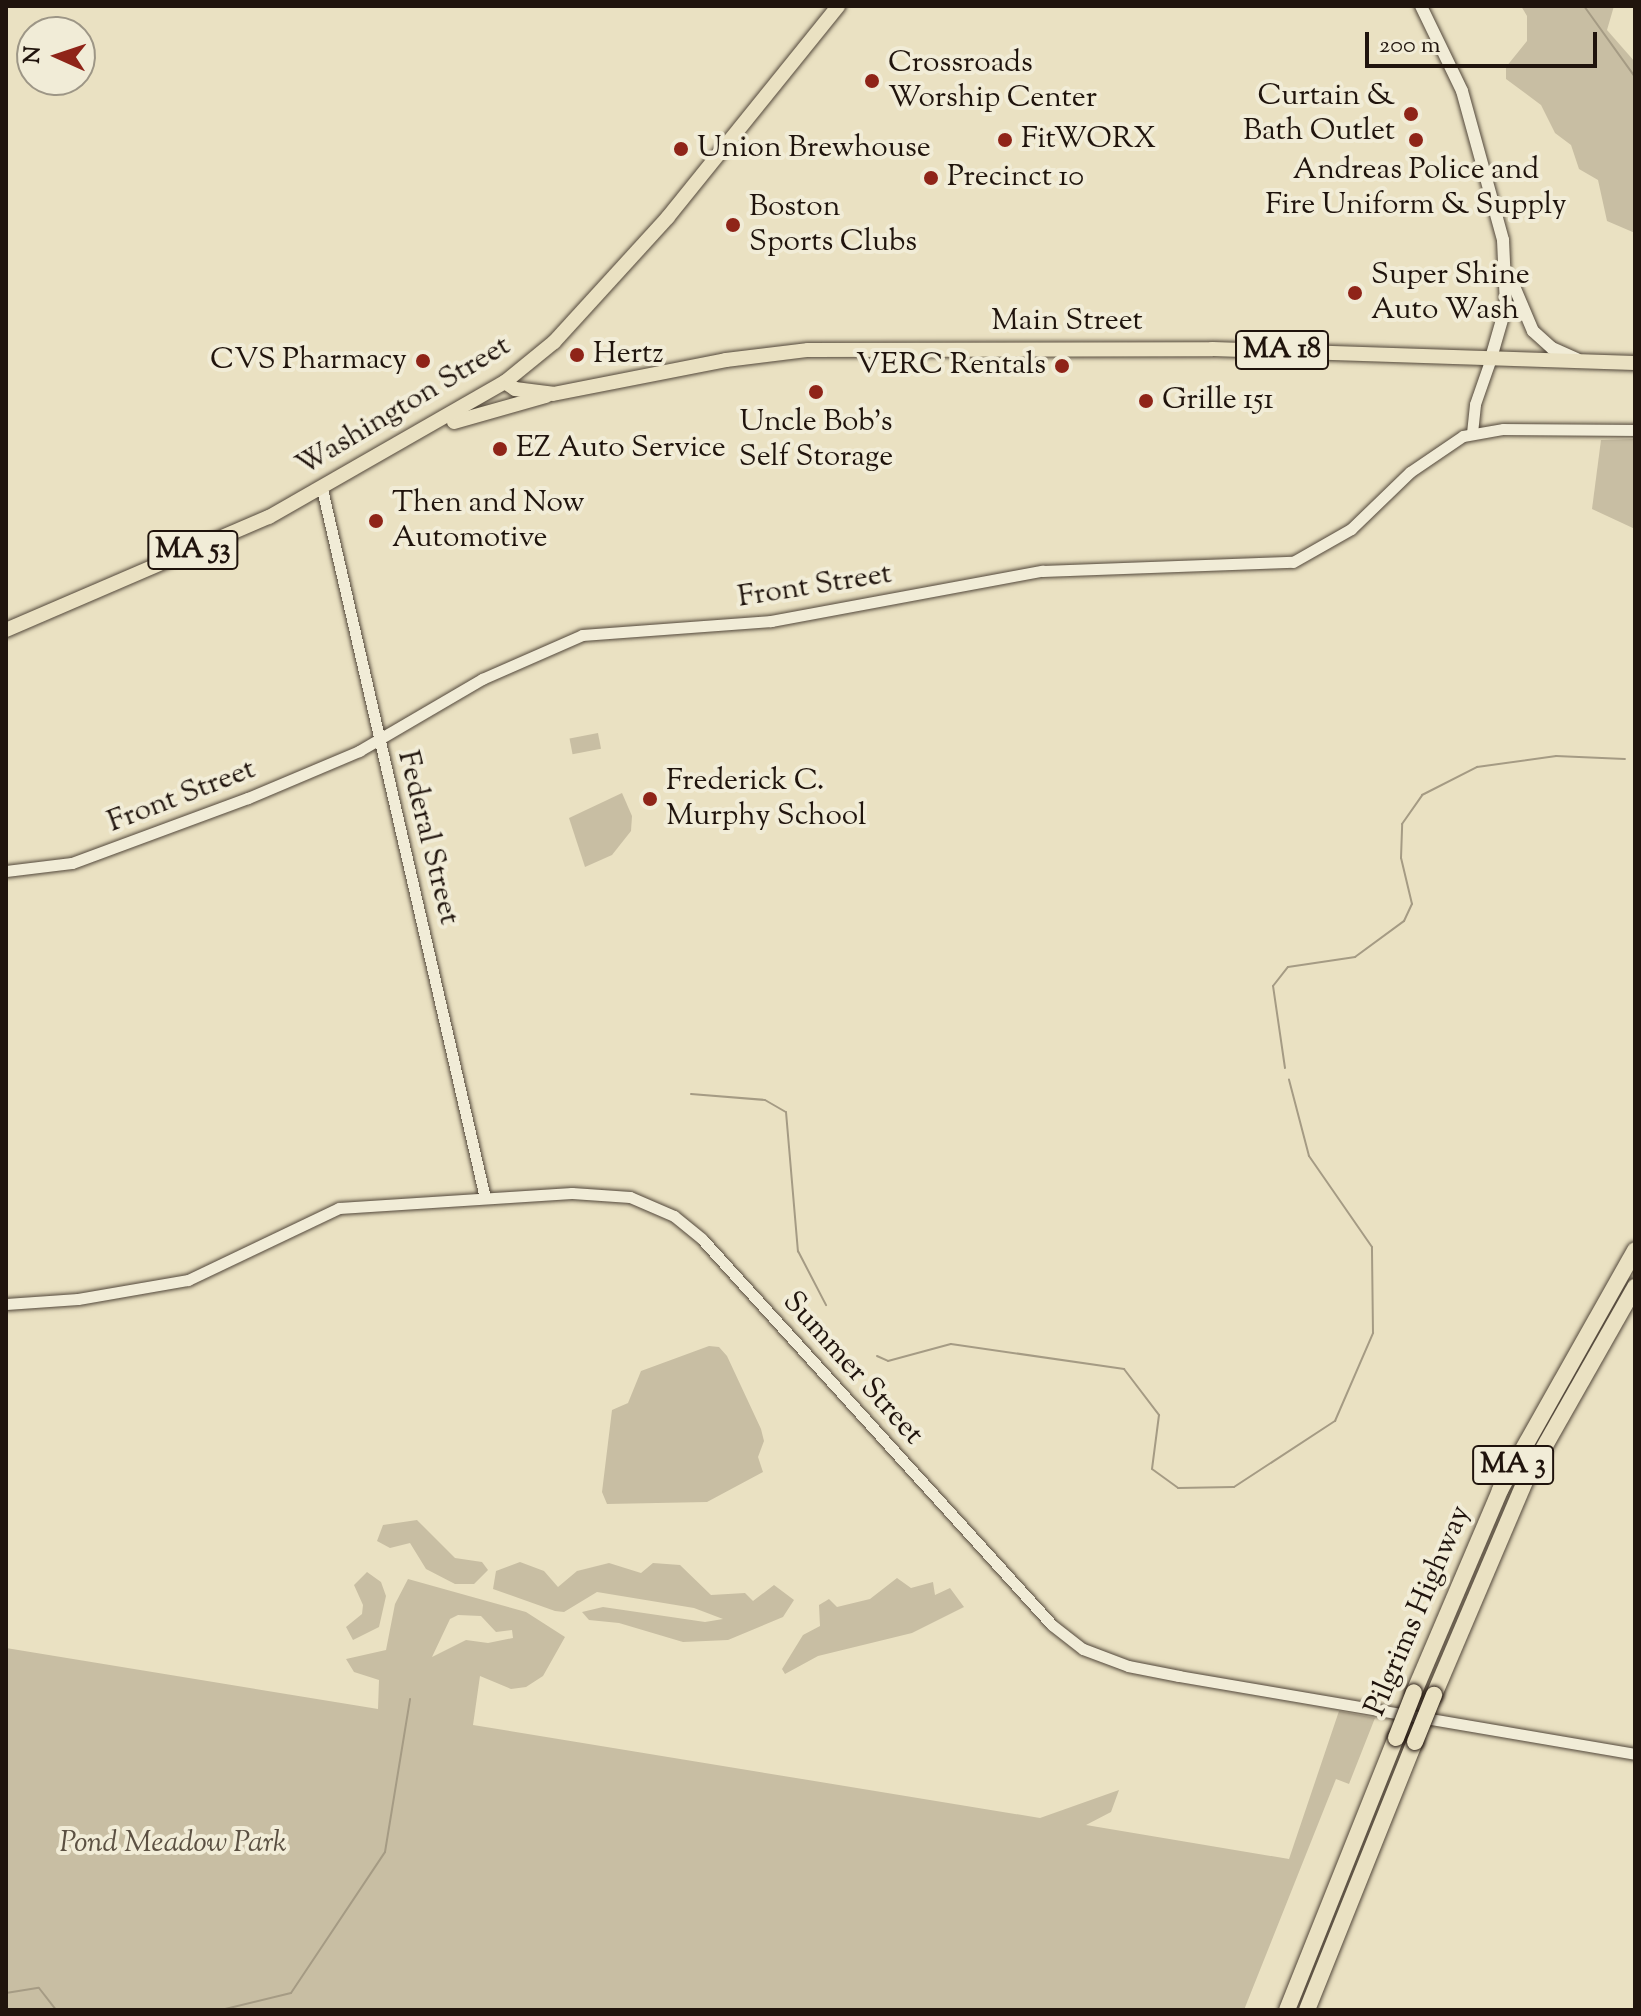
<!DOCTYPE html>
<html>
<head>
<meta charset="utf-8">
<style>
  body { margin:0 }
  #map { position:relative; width:1641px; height:2016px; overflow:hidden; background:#eae1c2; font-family:"Sorts Mill Goudy",serif }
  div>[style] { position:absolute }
  .green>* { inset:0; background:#c8bea3; transform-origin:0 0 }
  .stream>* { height:2px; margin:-1px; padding:0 1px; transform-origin:1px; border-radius:1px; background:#a59b84 }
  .roads { filter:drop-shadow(0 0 2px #52473a) drop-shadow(0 0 2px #52473a) }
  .tertiary>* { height:11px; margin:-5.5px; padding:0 5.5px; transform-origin:5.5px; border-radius:5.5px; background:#f1ecd7 }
  .secondary>* { height:12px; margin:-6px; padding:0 6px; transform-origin:6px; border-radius:6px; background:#f1ecd7 }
  .primary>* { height:14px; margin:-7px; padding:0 7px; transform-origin:7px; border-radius:7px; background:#eae1c2 }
  .motorway>* { height:16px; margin:-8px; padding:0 8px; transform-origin:8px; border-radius:8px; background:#eae1c2 }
  .bridges { filter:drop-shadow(0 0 2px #20140d) drop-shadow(0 0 2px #20140d) }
  .motorway-bridge>* { height:16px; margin:-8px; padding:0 8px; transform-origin:8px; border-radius:8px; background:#eae1c2 }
  .dots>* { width:22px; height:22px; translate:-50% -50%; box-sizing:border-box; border:4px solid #f1ecd7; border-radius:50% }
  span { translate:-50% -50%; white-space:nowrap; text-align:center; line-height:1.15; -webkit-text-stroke:8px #f1ecd7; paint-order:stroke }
  .shield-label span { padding:2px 6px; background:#f1ecd7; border:2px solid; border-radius:6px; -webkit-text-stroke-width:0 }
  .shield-label { font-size:28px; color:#20140d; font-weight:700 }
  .poi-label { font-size:30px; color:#20140d }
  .left { translate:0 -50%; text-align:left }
  .right { translate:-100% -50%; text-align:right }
  .street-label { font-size:30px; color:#20140d }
  .park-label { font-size:30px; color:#5b5042; font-style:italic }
  .frame { position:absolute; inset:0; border:8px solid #20140d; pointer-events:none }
  .north { position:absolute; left:16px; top:16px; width:80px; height:80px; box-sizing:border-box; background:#f1ecd7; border:2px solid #9d9686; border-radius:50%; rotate:273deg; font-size:22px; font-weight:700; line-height:32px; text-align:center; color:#20140d }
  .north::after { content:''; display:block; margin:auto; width:28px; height:36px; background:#8f2418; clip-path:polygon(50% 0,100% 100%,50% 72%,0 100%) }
  .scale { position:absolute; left:1365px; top:32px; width:232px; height:36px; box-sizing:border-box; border:4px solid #20140d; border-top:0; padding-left:10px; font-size:24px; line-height:28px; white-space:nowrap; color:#20140d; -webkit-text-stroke:6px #f1ecd7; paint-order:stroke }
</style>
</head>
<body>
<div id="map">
  <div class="green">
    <div style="clip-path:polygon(1521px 6px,1614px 6px,1607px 30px,1635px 62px,1635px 233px,1607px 221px,1598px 180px,1579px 169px,1571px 145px,1555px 133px,1541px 105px,1506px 79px,1506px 67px,1527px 41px,1527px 16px)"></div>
    <div style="clip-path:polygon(1635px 439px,1635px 529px,1592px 509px,1601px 440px)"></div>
    <div style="left:598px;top:733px;width:16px;height:29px;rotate:79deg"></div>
    <div style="clip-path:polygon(622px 793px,632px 816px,631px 831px,612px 855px,585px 867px,569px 818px)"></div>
    <div style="clip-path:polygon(709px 1346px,719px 1347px,727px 1356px,761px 1429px,764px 1441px,758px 1457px,763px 1472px,707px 1502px,607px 1504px,602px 1492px,612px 1410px,628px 1403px,641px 1371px)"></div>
    <div style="clip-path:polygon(417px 1520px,455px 1558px,482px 1562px,488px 1570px,474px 1584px,455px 1584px,426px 1569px,410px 1543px,390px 1548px,377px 1541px,383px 1525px)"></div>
    <div style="clip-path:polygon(520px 1562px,544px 1571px,558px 1587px,577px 1571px,609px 1563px,641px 1573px,653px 1563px,680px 1565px,711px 1595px,745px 1593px,753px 1601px,774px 1585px,794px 1600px,783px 1617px,728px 1640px,683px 1642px,619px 1623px,589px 1620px,582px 1612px,603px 1607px,705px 1622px,723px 1619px,694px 1608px,597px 1592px,564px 1612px,555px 1611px,493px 1589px,496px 1571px)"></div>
    <div style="clip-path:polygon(367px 1572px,381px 1582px,386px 1596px,379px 1627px,353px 1640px,346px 1627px,362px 1614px,363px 1605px,354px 1585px)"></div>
    <div style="clip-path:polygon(897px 1578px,911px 1588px,933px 1582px,935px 1595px,950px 1588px,964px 1607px,912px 1633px,818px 1656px,785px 1674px,782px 1669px,803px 1635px,820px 1626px,819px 1605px,829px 1599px,837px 1607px,870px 1599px)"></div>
    <div style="clip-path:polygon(evenodd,408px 1579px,526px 1612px,565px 1637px,543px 1676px,526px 1687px,511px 1689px,480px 1676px,473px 1725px,1040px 1818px,1119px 1790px,1111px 1812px,1086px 1825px,1289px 1859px,1339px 1711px,1375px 1718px,1349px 1784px,1336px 1779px,1244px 2010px,6px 2010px,6px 1648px,378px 1709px,379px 1680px,354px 1672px,346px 1659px,386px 1650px,395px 1604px,408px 1579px,458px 1615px,481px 1616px,496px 1632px,512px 1630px,513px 1638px,488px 1643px,466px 1640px,432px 1657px,450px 1619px,458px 1615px)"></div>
  </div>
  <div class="stream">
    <div style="left:1584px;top:6px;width:87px;rotate:54.3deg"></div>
    <div style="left:1285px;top:1068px;width:83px;rotate:-98.3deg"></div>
    <div style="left:1273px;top:986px;width:24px;rotate:-52deg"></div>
    <div style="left:1288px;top:967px;width:68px;rotate:-8.5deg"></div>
    <div style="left:1355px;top:957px;width:61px;rotate:-36.3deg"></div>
    <div style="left:1404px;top:921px;width:19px;rotate:-65deg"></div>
    <div style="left:1412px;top:904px;width:47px;rotate:-103.4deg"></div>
    <div style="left:1401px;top:858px;width:34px;rotate:-88deg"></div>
    <div style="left:1402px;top:824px;width:35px;rotate:-55deg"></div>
    <div style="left:1422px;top:795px;width:62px;rotate:-27deg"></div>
    <div style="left:1477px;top:767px;width:80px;rotate:-7.9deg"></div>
    <div style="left:1556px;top:756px;width:69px;rotate:2.5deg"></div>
    <div style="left:691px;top:1094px;width:74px;rotate:4.6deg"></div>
    <div style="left:765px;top:1100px;width:24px;rotate:30deg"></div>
    <div style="left:786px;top:1112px;width:140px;rotate:85.1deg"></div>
    <div style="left:798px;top:1251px;width:61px;rotate:62.6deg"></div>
    <div style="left:877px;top:1356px;width:12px;rotate:24deg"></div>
    <div style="left:888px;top:1361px;width:65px;rotate:-15.1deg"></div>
    <div style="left:951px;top:1344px;width:175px;rotate:8.2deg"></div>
    <div style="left:1124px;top:1369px;width:58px;rotate:52.7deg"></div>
    <div style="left:1159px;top:1415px;width:54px;rotate:97.4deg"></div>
    <div style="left:1152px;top:1469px;width:32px;rotate:36deg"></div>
    <div style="left:1178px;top:1488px;width:56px;rotate:-1deg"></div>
    <div style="left:1234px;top:1487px;width:121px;rotate:-33.2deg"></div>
    <div style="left:1335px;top:1421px;width:96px;rotate:-66.6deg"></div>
    <div style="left:1373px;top:1333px;width:86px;rotate:-90.7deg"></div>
    <div style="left:1372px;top:1247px;width:111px;rotate:-124.7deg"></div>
    <div style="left:1309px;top:1156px;width:79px;rotate:-104.7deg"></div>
    <div style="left:6px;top:1993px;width:33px;rotate:-9deg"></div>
    <div style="left:39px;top:1988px;width:28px;rotate:52deg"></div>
    <div style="left:166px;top:2010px;width:17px"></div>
    <div style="left:221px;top:2010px;width:72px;rotate:-13.7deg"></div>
    <div style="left:291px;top:1993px;width:169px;rotate:-56.3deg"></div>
    <div style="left:385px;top:1852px;width:155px;rotate:-80.7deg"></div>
  </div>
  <div class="roads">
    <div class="tertiary">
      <div style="left:1472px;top:433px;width:29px;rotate:-84deg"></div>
      <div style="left:1475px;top:404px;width:49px;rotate:-70.8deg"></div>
      <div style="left:322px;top:489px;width:727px;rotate:77.05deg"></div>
      <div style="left:6px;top:871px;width:66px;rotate:-6.9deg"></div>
      <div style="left:72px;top:863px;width:188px;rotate:-20.3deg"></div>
      <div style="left:248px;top:798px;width:121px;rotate:-22.9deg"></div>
      <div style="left:359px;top:751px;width:143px;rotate:-30.3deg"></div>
      <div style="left:482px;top:679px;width:109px;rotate:-23.7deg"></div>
      <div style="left:582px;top:635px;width:190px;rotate:-4.2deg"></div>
      <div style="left:771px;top:621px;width:276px;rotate:-10.5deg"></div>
      <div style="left:1042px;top:571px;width:251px;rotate:-2.1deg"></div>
      <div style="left:1293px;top:562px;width:67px;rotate:-29.6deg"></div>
      <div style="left:1351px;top:529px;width:82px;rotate:-44deg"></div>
      <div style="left:1410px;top:472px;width:64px;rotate:-34.2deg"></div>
      <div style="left:1463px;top:436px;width:41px;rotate:-9.9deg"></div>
      <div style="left:1503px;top:429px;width:132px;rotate:0.4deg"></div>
      <div style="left:6px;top:1304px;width:72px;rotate:-4deg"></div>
      <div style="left:78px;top:1299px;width:112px;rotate:-9.8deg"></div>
      <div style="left:188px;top:1280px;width:167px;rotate:-25.5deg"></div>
      <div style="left:339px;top:1208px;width:233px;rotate:-3.7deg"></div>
      <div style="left:572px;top:1193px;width:58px;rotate:3.9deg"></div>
      <div style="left:630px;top:1197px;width:48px;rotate:23.4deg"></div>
      <div style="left:674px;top:1216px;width:36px;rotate:39deg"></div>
      <div style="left:702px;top:1239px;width:521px;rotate:47.8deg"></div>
      <div style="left:1052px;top:1625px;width:39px;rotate:38deg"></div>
      <div style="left:1083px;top:1649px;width:48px;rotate:20.7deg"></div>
      <div style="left:1128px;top:1666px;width:52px;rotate:11.1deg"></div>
      <div style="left:1179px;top:1676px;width:463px;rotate:9.7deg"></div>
    </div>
    <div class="secondary">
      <div style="left:1421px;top:6px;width:94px;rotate:64.2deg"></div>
      <div style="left:1462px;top:91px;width:155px;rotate:74.6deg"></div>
      <div style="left:1503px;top:240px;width:66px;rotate:87.4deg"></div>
      <div style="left:1506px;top:306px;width:54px;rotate:106.1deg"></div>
      <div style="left:1511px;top:279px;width:56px;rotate:67.1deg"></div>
      <div style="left:1533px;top:331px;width:25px;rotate:42deg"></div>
      <div style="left:1552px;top:348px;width:27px;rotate:24deg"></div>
    </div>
    <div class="primary">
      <div style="left:505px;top:382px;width:12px;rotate:35deg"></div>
      <div style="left:515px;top:389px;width:38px;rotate:7deg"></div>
      <div style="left:553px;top:394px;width:176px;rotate:-11.1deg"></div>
      <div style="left:726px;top:360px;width:83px;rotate:-7deg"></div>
      <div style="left:808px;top:350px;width:404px;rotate:-0.1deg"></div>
      <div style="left:1212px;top:349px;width:423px;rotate:1.9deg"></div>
      <div style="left:454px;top:422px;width:96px;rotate:-15.8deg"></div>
      <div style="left:6px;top:630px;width:286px;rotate:-23.3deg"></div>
      <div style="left:269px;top:517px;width:272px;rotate:-29.8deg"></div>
      <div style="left:505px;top:382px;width:63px;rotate:-39.2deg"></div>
      <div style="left:554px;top:342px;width:169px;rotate:-47.6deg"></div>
      <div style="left:668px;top:217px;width:271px;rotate:-51.1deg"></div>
    </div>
    <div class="motorway">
      <div style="left:1414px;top:1692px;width:220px;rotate:-66.9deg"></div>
      <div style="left:1500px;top:1490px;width:275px;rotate:-60.6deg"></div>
      <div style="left:1434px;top:1695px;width:235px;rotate:-66.9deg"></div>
      <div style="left:1526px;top:1479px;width:221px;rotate:-60.4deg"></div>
      <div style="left:1287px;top:2010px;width:293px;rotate:-68.2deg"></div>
      <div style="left:1307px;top:2010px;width:289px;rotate:-68.1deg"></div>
    </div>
  </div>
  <div class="bridges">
    <div class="motorway-bridge">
      <div style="left:1396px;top:1738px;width:49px;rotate:-68.6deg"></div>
      <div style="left:1415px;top:1742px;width:51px;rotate:-68deg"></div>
    </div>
  </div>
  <div class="dots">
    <div style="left:872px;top:81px;background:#8f2418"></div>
    <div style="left:1411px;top:114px;background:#8f2418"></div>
    <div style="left:1005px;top:140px;background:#8f2418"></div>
    <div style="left:1416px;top:140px;background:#8f2418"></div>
    <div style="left:681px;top:149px;background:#8f2418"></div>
    <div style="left:931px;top:178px;background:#8f2418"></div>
    <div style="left:733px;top:225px;background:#8f2418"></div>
    <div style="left:1355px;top:293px;background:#8f2418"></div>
    <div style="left:577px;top:355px;background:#8f2418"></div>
    <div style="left:423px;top:361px;background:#8f2418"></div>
    <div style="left:1062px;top:366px;background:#8f2418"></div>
    <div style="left:816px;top:392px;background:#8f2418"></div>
    <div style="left:1146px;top:401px;background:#8f2418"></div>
    <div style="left:500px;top:449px;background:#8f2418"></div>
    <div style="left:376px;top:521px;background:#8f2418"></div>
    <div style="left:650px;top:799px;background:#8f2418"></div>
  </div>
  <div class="shield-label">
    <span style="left:1282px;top:350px">MA 18</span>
    <span style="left:193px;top:550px">MA 53</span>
    <span style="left:1513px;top:1465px">MA 3</span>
  </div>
  <div class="poi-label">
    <span class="left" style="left:888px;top:81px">Crossroads<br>Worship Center</span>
    <span class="right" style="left:1395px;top:114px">Curtain &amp;<br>Bath Outlet</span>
    <span class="left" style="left:1021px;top:140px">FitWORX</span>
    <span class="left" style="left:697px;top:149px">Union Brewhouse</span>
    <span style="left:1416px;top:188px">Andreas Police and<br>Fire Uniform &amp; Supply</span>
    <span class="left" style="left:947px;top:178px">Precinct 10</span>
    <span class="left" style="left:749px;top:225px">Boston<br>Sports Clubs</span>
    <span class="left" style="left:1371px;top:293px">Super Shine<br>Auto Wash</span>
    <span class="left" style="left:593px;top:355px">Hertz</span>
    <span class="right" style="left:407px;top:361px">CVS Pharmacy</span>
    <span class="right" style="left:1046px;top:366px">VERC Rentals</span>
    <span class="left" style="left:1162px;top:401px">Grille 151</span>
    <span style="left:816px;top:440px">Uncle Bob's<br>Self Storage</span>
    <span class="left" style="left:516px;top:449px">EZ Auto Service</span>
    <span class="left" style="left:392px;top:521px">Then and Now<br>Automotive</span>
    <span class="left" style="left:666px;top:799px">Frederick C.<br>Murphy School</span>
  </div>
  <div class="street-label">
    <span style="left:1067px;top:322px">Main Street</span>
    <span style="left:404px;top:407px;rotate:-31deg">Washington Street</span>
    <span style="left:815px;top:587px;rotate:-9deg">Front Street</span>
    <span style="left:182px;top:797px;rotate:-21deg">Front Street</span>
    <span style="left:427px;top:838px;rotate:76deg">Federal Street</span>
    <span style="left:852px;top:1369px;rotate:48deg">Summer Street</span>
    <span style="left:1419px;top:1611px;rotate:-67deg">Pilgrims Highway</span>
  </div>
  <div class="park-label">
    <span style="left:173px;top:1844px">Pond Meadow Park</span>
  </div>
  <div class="frame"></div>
  <div class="north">N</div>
  <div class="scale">200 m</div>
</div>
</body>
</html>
